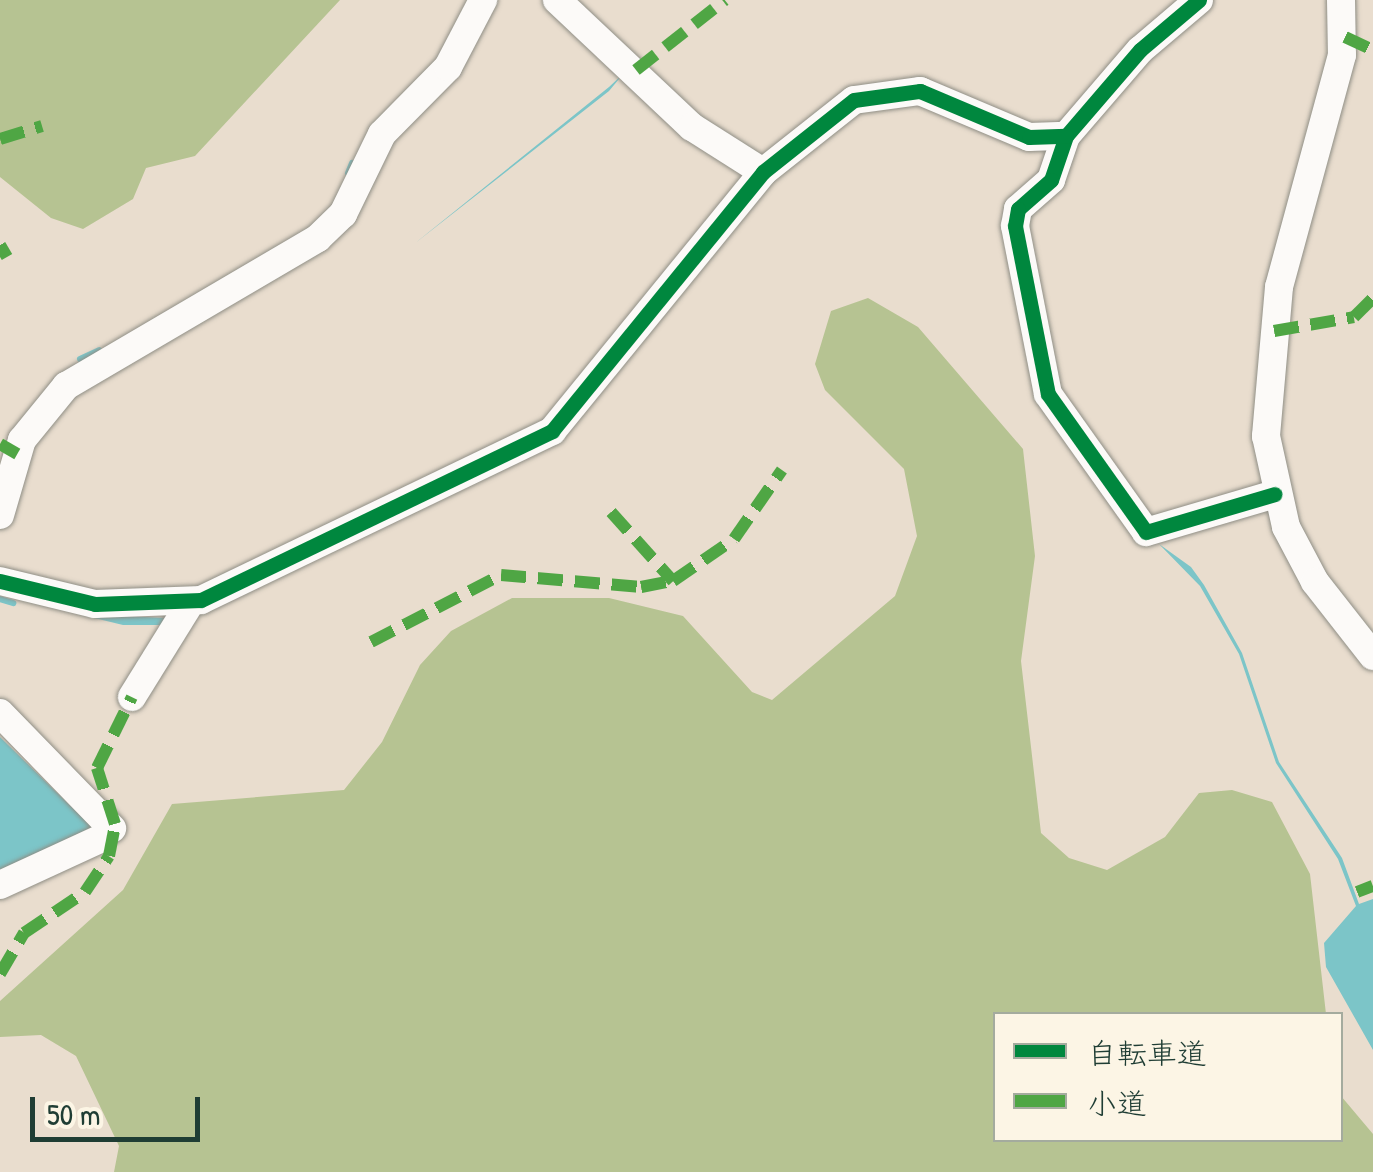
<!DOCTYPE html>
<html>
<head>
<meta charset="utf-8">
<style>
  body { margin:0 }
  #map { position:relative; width:1373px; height:1172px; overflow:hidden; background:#e9ddce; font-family:"Patrick Hand","Klee One",sans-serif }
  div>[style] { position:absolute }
  .forest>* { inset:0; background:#b6c392 }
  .water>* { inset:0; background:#7cc5c8 }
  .stream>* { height:6px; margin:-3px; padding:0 3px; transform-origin:3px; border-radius:3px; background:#7cc5c8 }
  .roads { filter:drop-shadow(0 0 2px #8f8e85) drop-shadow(0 0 2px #8f8e85) }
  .street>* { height:28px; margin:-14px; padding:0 14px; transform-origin:14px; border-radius:14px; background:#fcfaf8 }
  .quiet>* { height:12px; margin-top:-6px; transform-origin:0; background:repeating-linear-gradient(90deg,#4fa644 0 25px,transparent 0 37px) }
  .cycleway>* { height:15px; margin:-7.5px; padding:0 7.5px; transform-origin:7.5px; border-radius:7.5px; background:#00873e }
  span { translate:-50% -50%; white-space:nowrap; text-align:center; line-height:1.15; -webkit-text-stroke:10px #fcf5e5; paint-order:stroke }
  .legend { position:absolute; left:993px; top:1012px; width:350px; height:130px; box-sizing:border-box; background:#fcf5e5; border:2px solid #a4ab9e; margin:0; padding:12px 18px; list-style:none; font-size:30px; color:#1f3d34 }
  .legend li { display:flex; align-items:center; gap:20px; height:50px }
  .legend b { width:50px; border:2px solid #a4ab9e }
  .scale { position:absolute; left:30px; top:1097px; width:170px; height:45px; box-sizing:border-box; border:5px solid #1f3d34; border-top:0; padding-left:12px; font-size:30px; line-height:35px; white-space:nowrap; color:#1f3d34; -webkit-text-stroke:8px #fcf5e5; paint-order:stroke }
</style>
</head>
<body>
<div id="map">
  <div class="forest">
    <div style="clip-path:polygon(0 0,340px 0,195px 156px,146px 168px,133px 199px,83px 229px,51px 218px,0 177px)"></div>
    <div style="clip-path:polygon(868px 298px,918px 327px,1023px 449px,1035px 556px,1021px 661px,1041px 833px,1069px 858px,1107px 870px,1165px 837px,1199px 793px,1232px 790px,1272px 802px,1310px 874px,1326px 1014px,996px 1014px,996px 1140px,1340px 1140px,1341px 1096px,1373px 1134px,1373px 1172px,114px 1172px,119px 1146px,76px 1056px,41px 1035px,0 1037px,0 1001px,123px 890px,172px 804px,344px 790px,382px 742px,420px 665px,451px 631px,512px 598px,609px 598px,683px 616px,752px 692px,772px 700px,895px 596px,917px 536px,904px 469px,825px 390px,815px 364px,831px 311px)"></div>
  </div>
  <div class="water">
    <div style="clip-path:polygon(624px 73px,609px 91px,414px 244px,609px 87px)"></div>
    <div style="clip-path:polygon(1159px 544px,1191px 567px,1204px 585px,1242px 653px,1279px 762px,1342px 858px,1359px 904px,1373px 899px,1373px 1050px,1326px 967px,1324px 943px,1356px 906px,1338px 859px,1276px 763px,1239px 654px,1200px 586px)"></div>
    <div style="clip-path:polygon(78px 614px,166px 618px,168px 625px,123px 625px)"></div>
    <div style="clip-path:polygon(0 737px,92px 827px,0 872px)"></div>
  </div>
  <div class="stream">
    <div style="left:348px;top:173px;width:11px;rotate:-68deg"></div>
    <div style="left:80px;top:359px;width:21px;rotate:-25deg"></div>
    <div style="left:0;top:599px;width:14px;rotate:17deg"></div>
  </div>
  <div class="roads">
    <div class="street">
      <div style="left:557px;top:0;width:185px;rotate:43.3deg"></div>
      <div style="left:692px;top:127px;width:84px;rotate:32.4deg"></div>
      <div style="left:1199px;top:0;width:77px;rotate:139.7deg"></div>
      <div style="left:1140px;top:50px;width:113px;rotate:130.7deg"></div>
      <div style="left:1066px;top:136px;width:46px;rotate:108.8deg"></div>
      <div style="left:1051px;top:180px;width:44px;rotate:138.7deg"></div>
      <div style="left:1018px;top:209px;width:17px;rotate:100deg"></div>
      <div style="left:1015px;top:226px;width:171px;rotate:78.9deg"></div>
      <div style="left:1048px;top:394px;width:169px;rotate:54.6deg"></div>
      <div style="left:1146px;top:532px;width:134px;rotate:-16.4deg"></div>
      <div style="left:1341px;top:0;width:55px;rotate:89deg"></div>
      <div style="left:1342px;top:55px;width:240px;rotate:105.2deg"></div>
      <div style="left:1279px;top:287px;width:150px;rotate:95deg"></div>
      <div style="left:1266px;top:436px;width:93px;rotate:77.6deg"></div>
      <div style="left:1286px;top:527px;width:62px;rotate:62.2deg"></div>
      <div style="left:1315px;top:582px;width:94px;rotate:51.9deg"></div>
      <div style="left:0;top:515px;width:78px;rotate:-73.7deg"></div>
      <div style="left:22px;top:440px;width:70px;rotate:-50.8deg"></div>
      <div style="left:66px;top:386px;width:292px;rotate:-30.4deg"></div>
      <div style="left:318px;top:238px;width:35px;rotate:-44deg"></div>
      <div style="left:343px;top:214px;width:89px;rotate:-64deg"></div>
      <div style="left:382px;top:134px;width:94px;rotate:-45.4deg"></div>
      <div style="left:448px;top:67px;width:76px;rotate:-62.4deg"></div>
      <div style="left:0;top:581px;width:98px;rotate:13.6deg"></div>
      <div style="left:95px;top:604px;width:106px;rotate:-2.2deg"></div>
      <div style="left:201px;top:600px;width:390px;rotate:-25.7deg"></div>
      <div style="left:552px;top:431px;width:334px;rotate:-50.8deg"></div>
      <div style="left:763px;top:172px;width:116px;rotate:-38.4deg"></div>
      <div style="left:854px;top:100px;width:67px;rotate:-7.8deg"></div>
      <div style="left:920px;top:91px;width:118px;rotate:22.9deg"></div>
      <div style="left:1029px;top:137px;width:37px;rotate:-2deg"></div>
      <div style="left:132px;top:697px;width:112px;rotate:-58.2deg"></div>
      <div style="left:0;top:713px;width:161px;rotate:45.8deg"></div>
      <div style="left:0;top:885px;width:110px;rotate:-24.7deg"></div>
    </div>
  </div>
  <div class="quiet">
    <div style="left:1345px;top:37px;width:31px;rotate:25deg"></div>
    <div style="left:636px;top:70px;width:113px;rotate:-38.2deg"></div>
    <div style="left:0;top:139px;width:44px;rotate:-17.2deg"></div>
    <div style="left:0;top:245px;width:14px;rotate:60deg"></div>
    <div style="left:1274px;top:331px;width:81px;rotate:-9.9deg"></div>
    <div style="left:1354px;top:317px;width:27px;rotate:-45deg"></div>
    <div style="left:0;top:444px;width:20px;rotate:30deg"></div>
    <div style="left:611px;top:512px;width:93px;rotate:48.1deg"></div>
    <div style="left:371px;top:642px;width:146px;rotate:-27.3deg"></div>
    <div style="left:501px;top:575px;width:141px;rotate:4.9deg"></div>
    <div style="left:641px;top:587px;width:33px;rotate:-11deg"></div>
    <div style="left:673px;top:581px;width:74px;rotate:-34.5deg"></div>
    <div style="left:734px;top:539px;width:84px;rotate:-55.2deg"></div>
    <div style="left:1357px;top:892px;width:17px;rotate:-21deg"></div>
    <div style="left:0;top:974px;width:48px;rotate:-59.7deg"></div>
    <div style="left:24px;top:933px;width:73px;rotate:-33.9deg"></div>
    <div style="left:85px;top:892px;width:43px;rotate:-56.3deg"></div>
    <div style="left:109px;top:856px;width:33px;rotate:-79deg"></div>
    <div style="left:115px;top:824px;width:59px;rotate:-107.8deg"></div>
    <div style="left:97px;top:768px;width:79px;rotate:-63.8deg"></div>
  </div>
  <div class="cycleway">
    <div style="left:1199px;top:0;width:77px;rotate:139.7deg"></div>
    <div style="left:1140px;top:50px;width:113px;rotate:130.7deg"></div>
    <div style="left:1066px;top:136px;width:46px;rotate:108.8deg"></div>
    <div style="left:1051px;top:180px;width:44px;rotate:138.7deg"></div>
    <div style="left:1018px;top:209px;width:17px;rotate:100deg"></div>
    <div style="left:1015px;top:226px;width:171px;rotate:78.9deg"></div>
    <div style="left:1048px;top:394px;width:169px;rotate:54.6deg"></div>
    <div style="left:1146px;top:532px;width:134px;rotate:-16.4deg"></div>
    <div style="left:0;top:581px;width:98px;rotate:13.6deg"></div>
    <div style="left:95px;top:604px;width:106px;rotate:-2.2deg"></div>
    <div style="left:201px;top:600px;width:390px;rotate:-25.7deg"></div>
    <div style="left:552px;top:431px;width:334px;rotate:-50.8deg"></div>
    <div style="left:763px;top:172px;width:116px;rotate:-38.4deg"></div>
    <div style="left:854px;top:100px;width:67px;rotate:-7.8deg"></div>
    <div style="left:920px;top:91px;width:118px;rotate:22.9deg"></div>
    <div style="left:1029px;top:137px;width:37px;rotate:-2deg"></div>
  </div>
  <ul class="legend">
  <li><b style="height:12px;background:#00873e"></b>自転車道</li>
  <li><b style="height:12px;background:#4fa644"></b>小道</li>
  </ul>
  <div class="scale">50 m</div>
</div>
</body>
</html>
